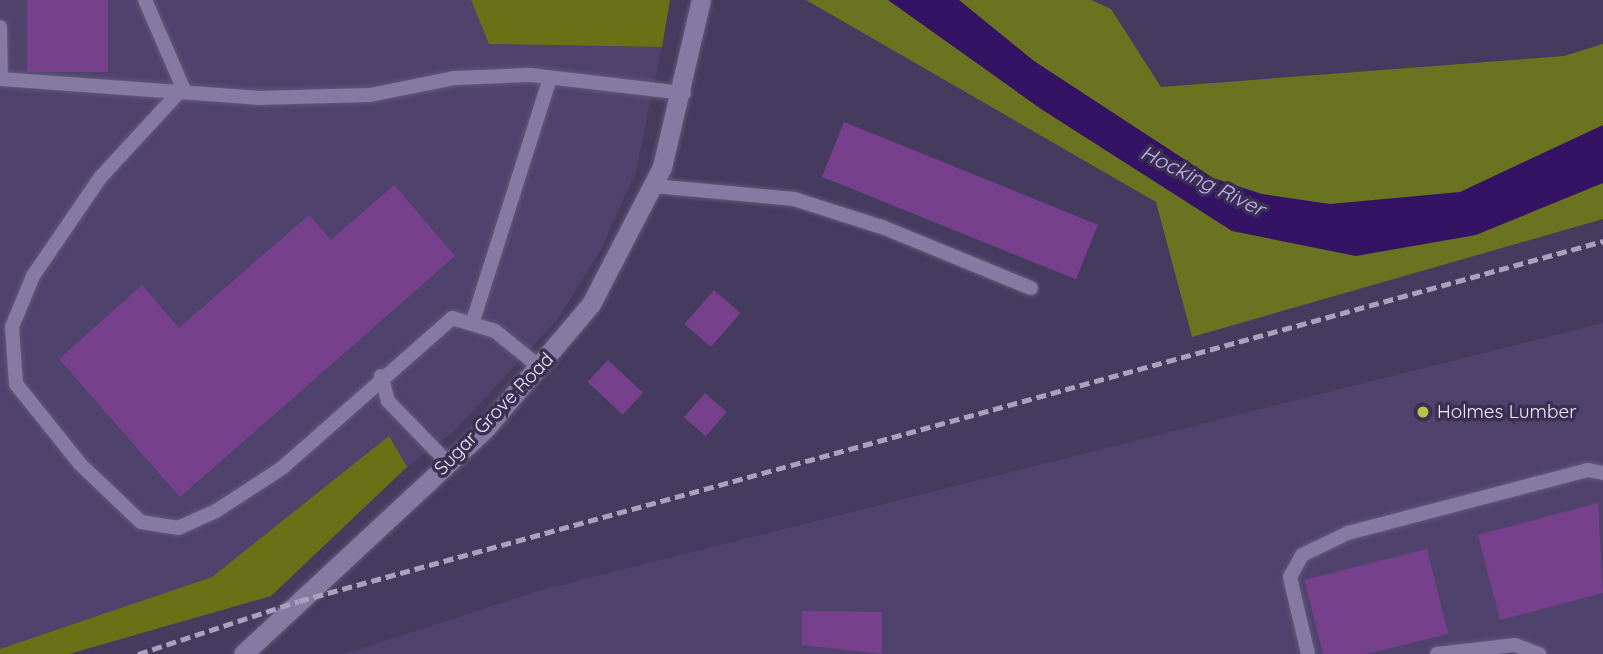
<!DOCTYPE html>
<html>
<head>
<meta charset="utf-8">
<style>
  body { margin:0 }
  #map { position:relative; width:1603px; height:654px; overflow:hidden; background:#443b5e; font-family:Quicksand,sans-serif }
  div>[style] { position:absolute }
  .built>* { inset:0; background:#4f436d }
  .green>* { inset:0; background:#687115 }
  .forest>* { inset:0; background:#697320 }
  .water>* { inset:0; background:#341364 }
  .building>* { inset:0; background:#77408c; transform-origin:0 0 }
  .roads { filter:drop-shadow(0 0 2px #625976) drop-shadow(0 0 2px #625976) }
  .service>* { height:14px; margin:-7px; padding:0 7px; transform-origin:7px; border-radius:7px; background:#847aa2 }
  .tertiary>* { height:19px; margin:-9.5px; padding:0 9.5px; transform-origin:9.5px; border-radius:9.5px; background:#847aa2 }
  .rail>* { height:5px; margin-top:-2.5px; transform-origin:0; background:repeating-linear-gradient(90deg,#a8a2bb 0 10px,transparent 0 15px) }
  .dots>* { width:19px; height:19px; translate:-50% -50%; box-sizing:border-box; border:4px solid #3a3052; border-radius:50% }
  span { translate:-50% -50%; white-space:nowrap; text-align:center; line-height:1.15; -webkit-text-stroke:7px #3a3052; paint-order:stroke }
  .poi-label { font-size:19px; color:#eeeafc }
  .left { translate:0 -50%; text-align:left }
  .street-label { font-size:19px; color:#eeeafc }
  .water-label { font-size:21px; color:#c4b3f7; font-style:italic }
</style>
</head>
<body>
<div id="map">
  <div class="built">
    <div style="clip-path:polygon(0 0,471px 0,489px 44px,662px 47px,636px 171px,600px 251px,557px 320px,454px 431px,407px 467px,389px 437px,212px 577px,0 649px)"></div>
    <div style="clip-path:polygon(1603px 323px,1603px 654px,345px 654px,538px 591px)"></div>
  </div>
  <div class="green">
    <div style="clip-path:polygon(471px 0,670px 0,662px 47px,489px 44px)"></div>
    <div style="clip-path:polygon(389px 436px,407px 467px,271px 596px,69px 654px,0 654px,0 649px,212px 577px)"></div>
  </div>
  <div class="forest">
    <div style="clip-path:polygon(806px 0,1091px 0,1111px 9px,1161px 87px,1564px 56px,1603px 44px,1603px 219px,1192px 337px,1156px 202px)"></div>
  </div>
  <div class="water">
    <div style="clip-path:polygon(888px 0,959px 0,1034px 61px,1213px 178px,1262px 194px,1330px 204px,1460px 192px,1603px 125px,1603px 183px,1476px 235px,1356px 256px,1232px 231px,1041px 109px)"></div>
  </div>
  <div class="building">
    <div style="left:27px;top:0;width:81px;height:72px"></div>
    <div style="left:844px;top:122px;width:274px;height:59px;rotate:22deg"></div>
    <div style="clip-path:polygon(394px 185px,455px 256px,180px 497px,59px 359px,142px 285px,179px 328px,309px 215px,331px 240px)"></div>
    <div style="left:714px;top:290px;width:35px;height:45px;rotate:41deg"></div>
    <div style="left:608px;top:360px;width:48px;height:30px;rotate:43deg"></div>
    <div style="left:705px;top:393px;width:29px;height:32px;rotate:41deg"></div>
    <div style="clip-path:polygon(1598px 503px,1603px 593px,1500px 620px,1478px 535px)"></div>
    <div style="clip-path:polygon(1427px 549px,1448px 634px,1366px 654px,1323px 654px,1304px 580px)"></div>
    <div style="clip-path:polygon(802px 611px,882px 612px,882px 654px,802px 645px)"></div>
  </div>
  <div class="roads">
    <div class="service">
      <div style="left:145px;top:0;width:96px;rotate:66.6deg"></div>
      <div style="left:0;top:27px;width:52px;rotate:88.9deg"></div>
      <div style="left:1px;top:79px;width:257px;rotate:4.2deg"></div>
      <div style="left:257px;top:98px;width:113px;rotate:-1.5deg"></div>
      <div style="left:370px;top:95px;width:87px;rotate:-11.3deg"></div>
      <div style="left:455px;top:78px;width:75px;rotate:-2.3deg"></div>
      <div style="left:530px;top:75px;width:155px;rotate:6.7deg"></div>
      <div style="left:183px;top:88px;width:122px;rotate:132.7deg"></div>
      <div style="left:100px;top:178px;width:119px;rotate:124.4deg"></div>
      <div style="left:33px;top:276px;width:55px;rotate:112.4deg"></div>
      <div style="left:12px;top:327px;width:57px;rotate:86deg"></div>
      <div style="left:16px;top:384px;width:102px;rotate:51.3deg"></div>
      <div style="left:80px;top:464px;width:84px;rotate:43.6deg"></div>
      <div style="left:141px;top:522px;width:37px;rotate:9deg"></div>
      <div style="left:178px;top:528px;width:42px;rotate:-24.1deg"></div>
      <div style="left:216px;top:511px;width:79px;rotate:-33.1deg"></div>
      <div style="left:282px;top:468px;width:227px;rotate:-41.4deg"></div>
      <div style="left:452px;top:318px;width:45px;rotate:16.8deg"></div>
      <div style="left:495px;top:331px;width:59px;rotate:38.8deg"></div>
      <div style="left:654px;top:186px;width:141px;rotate:5.3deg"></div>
      <div style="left:794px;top:199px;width:92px;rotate:17.7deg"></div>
      <div style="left:882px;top:227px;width:161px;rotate:22.3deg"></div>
      <div style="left:472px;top:324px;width:258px;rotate:-72.4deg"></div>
      <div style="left:381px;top:376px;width:26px;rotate:74deg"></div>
      <div style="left:388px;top:401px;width:86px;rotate:45.9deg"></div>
      <div style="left:1308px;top:654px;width:79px;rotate:-103.2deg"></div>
      <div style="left:1290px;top:577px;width:25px;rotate:-61deg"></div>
      <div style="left:1302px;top:555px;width:51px;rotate:-25.6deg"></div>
      <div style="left:1348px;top:533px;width:248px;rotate:-14.7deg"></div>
      <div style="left:1588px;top:470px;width:15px;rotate:11deg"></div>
      <div style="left:1437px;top:654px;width:79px;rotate:-6.6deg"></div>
      <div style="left:1515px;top:645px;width:26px;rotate:21deg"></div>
    </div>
    <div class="tertiary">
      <div style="left:243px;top:654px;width:330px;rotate:-42.9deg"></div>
      <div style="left:485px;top:429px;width:164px;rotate:-49.7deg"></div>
      <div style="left:591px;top:304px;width:154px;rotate:-62.6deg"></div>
      <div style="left:662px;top:167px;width:171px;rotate:-76.9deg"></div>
    </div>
  </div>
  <div class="rail">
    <div style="left:138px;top:654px;width:169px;rotate:-18.2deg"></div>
    <div style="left:299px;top:601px;width:1353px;rotate:-15.43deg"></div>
  </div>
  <div class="dots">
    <div style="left:1423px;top:412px;background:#b4c24a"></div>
  </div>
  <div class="poi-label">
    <span class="left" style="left:1437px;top:412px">Holmes Lumber</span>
  </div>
  <div class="street-label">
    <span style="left:494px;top:414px;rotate:-46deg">Sugar Grove Road</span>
  </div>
  <div class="water-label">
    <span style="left:1203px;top:180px;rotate:26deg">Hocking River</span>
  </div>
</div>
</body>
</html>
